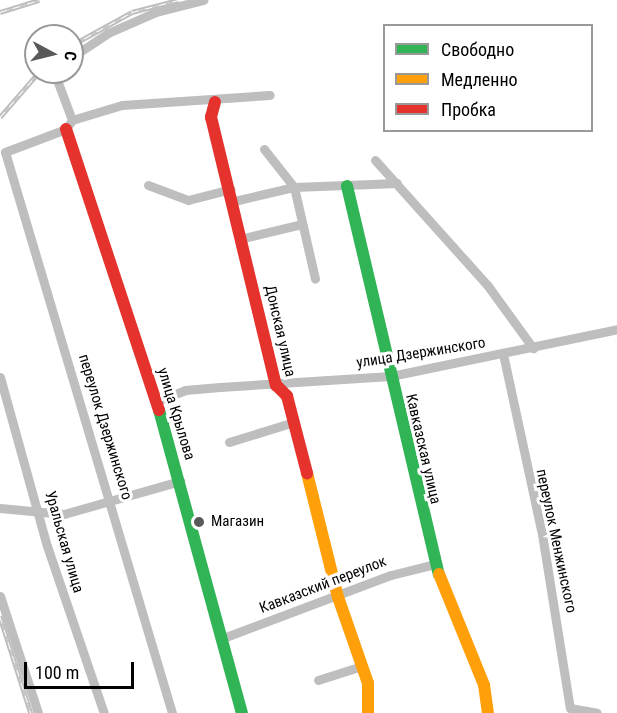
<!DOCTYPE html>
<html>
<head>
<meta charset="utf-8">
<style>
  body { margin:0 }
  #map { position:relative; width:617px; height:713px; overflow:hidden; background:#fff; font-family:"Roboto Condensed",sans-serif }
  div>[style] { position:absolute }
  .street>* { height:9px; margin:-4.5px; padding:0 4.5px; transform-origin:4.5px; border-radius:4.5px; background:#bebebe }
  .fast>* { height:12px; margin:-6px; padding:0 6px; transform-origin:6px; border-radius:6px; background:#30b455 }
  .slow>* { height:12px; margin:-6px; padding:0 6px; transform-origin:6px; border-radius:6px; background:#ff9f0a }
  .jam>* { height:12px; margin:-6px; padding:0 6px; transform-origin:6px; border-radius:6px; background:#e5322d }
  .rail>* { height:4.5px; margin-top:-2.25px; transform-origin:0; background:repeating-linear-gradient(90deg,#fff 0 7px,#bebebe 0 14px); box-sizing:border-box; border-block:2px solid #bebebe }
  .dots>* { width:16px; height:16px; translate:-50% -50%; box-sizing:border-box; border:3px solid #fff; border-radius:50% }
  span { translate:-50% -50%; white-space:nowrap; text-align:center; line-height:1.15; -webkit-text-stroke:6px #fff; paint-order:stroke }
  .street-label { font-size:15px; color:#000 }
  .poi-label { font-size:15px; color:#000 }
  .left { translate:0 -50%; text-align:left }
  .legend { position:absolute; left:383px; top:24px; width:210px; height:108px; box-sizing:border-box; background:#fff; border:2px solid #999; margin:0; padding:8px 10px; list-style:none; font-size:18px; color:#000 }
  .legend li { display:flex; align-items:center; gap:12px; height:30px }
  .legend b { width:30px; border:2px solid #999 }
  .north { position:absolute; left:24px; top:24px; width:60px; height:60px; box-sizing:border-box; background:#fff; border:2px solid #999; border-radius:50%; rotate:97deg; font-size:16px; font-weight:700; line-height:24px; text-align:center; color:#000 }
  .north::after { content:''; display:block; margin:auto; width:21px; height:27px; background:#595959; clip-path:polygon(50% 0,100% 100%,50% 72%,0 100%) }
  .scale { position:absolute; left:24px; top:662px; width:110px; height:27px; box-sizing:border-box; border:3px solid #000; border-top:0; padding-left:8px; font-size:18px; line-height:21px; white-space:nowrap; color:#000; -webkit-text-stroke:4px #fff; paint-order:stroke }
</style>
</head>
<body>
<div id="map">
  <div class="street">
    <div style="left:72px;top:57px;width:43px;rotate:-33.7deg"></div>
    <div style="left:108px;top:33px;width:52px;rotate:-23.6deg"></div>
    <div style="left:156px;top:12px;width:49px;rotate:-14.3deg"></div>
    <div style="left:54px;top:72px;width:51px;rotate:69.4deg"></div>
    <div style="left:264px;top:149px;width:48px;rotate:51.7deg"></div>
    <div style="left:294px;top:187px;width:94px;rotate:77.1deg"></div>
    <div style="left:5px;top:152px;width:585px;rotate:73.42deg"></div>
    <div style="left:5px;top:152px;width:65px;rotate:-20.7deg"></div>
    <div style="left:66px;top:129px;width:11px;rotate:-56deg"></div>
    <div style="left:72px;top:120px;width:52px;rotate:-16.7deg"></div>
    <div style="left:122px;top:105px;width:148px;rotate:-3.9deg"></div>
    <div style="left:375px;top:160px;width:169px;rotate:48.1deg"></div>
    <div style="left:488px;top:286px;width:77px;rotate:54deg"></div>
    <div style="left:148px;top:185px;width:43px;rotate:20.6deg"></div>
    <div style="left:188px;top:200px;width:44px;rotate:-14.3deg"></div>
    <div style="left:234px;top:201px;width:62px;rotate:-13.1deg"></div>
    <div style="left:294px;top:187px;width:103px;rotate:-2.2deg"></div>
    <div style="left:244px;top:238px;width:60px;rotate:-13.6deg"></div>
    <div style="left:503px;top:354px;width:184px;rotate:77.8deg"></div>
    <div style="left:542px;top:534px;width:176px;rotate:80.9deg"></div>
    <div style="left:570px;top:708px;width:27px;rotate:10deg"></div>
    <div style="left:0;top:377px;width:175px;rotate:74.5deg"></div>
    <div style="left:47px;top:546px;width:176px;rotate:71.2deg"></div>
    <div style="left:157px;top:401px;width:30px;rotate:-21deg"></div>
    <div style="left:185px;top:390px;width:35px;rotate:-5deg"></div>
    <div style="left:220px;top:387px;width:171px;rotate:-3.7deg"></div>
    <div style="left:391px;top:376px;width:231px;rotate:-11.7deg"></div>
    <div style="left:229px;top:442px;width:68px;rotate:-17.1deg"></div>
    <div style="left:0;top:508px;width:64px;rotate:5.4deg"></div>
    <div style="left:64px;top:514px;width:121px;rotate:-15.9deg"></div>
    <div style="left:0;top:596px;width:123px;rotate:72deg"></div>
    <div style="left:223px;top:638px;width:179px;rotate:-20.6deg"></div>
    <div style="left:391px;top:575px;width:45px;rotate:-14deg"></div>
    <div style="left:318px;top:680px;width:46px;rotate:-17.7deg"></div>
  </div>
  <div class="fast">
    <div style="left:347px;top:186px;width:399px;rotate:76.7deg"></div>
    <div style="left:159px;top:410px;width:314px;rotate:74.7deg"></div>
  </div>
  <div class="slow">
    <div style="left:307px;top:473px;width:128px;rotate:76deg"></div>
    <div style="left:338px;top:597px;width:91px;rotate:70.8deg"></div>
    <div style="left:368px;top:683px;width:30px;rotate:90deg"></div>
    <div style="left:439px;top:574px;width:120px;rotate:67.9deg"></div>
    <div style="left:484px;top:685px;width:28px;rotate:82deg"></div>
  </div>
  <div class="jam">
    <div style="left:215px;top:102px;width:16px;rotate:105deg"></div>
    <div style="left:211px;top:117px;width:276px;rotate:76.4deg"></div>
    <div style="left:276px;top:385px;width:16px;rotate:45deg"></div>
    <div style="left:287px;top:396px;width:80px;rotate:75.4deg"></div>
    <div style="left:66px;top:129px;width:296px;rotate:71.7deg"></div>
  </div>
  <div class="rail">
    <div style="left:0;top:12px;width:41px;rotate:-17.1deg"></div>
    <div style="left:72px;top:45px;width:68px;rotate:-28.8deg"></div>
    <div style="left:132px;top:12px;width:48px;rotate:-14.6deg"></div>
    <div style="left:0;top:117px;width:60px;rotate:-49.1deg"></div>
    <div style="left:0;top:616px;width:102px;rotate:72.3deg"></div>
  </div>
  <div class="dots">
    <div style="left:199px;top:522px;background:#595959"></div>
  </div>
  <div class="street-label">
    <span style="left:280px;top:331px;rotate:77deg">Донская улица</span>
    <span style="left:421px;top:353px;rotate:-9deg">улица Дзержинского</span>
    <span style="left:176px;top:414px;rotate:73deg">улица Крылова</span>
    <span style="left:105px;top:427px;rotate:73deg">переулок Дзержинского</span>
    <span style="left:423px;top:449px;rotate:77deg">Кавказская улица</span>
    <span style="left:556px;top:541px;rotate:78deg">переулок Менжинского</span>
    <span style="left:64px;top:542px;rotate:74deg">Уральская улица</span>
    <span style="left:323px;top:585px;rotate:-21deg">Кавказский переулок</span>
  </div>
  <div class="poi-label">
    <span class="left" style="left:211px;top:522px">Магазин</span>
  </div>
  <ul class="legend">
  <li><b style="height:8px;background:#30b455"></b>Свободно</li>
  <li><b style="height:8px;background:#ff9f0a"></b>Медленно</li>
  <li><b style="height:8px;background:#e5322d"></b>Пробка</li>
  </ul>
  <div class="north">С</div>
  <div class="scale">100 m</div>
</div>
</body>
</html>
